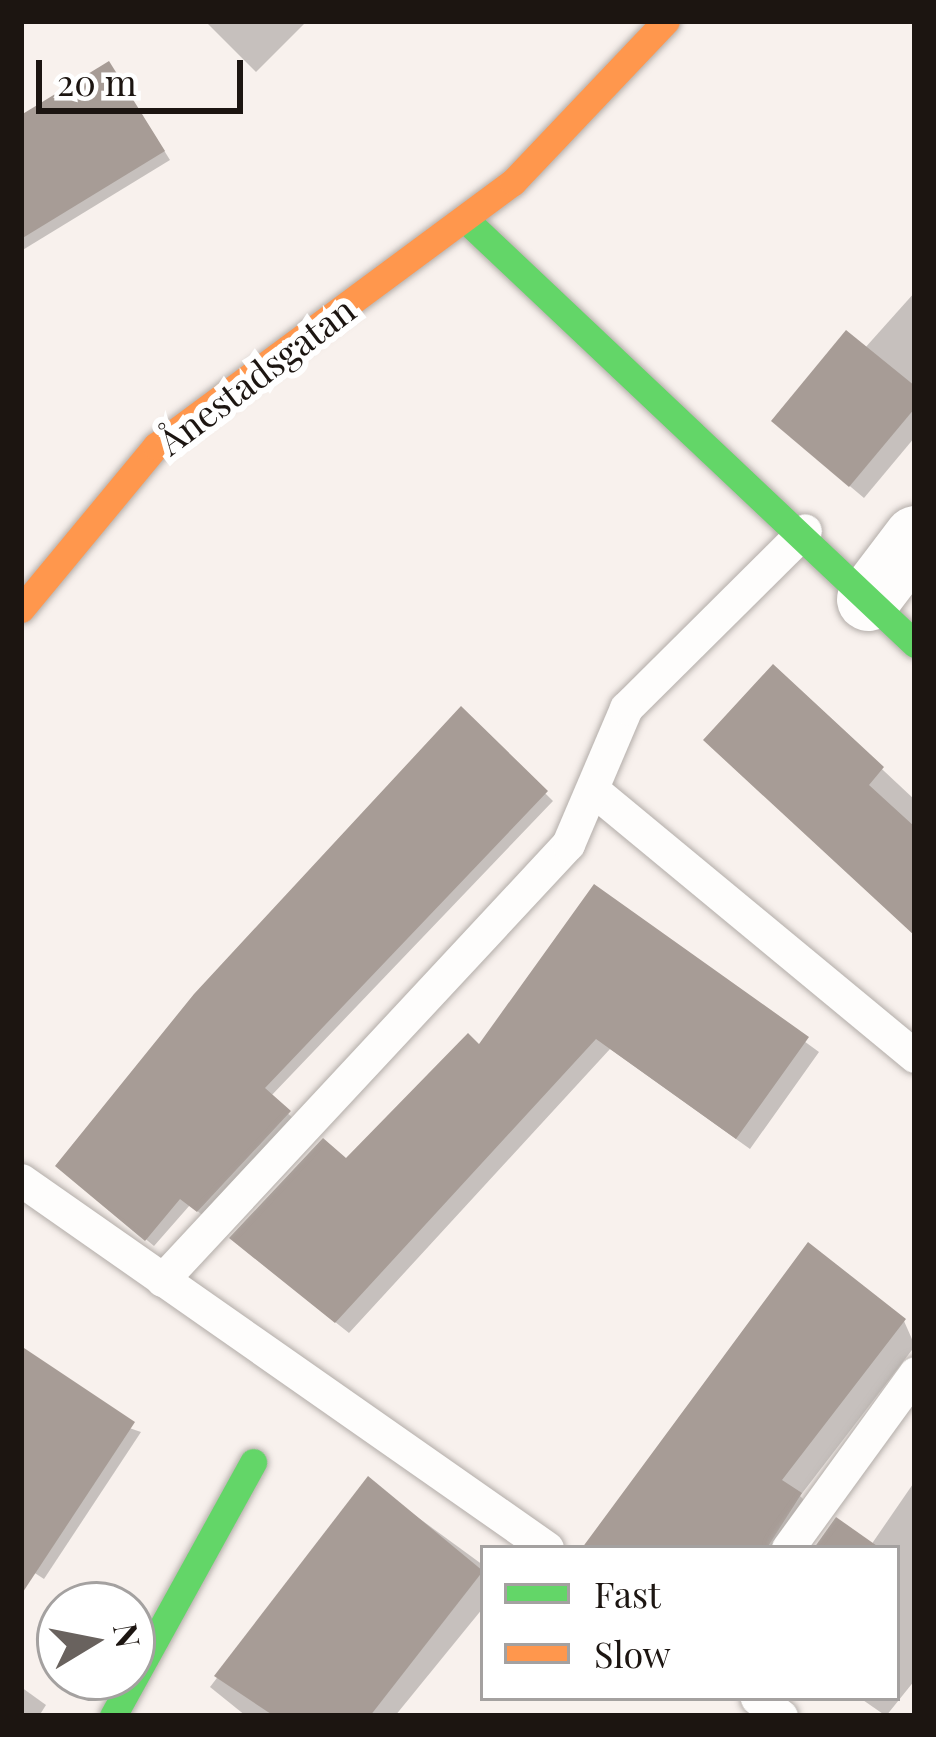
<!DOCTYPE html>
<html>
<head>
<meta charset="utf-8">
<style>
  body { margin:0 }
  #map { position:relative; width:936px; height:1737px; overflow:hidden; background:#f8f1ed; font-family:"Playfair Display",serif }
  div>[style] { position:absolute }
  .shadow>* { inset:0; background:#0003 }
  .building>* { inset:0; background:#a79c96 }
  .roads { filter:drop-shadow(0 0 3px #b3ada9) drop-shadow(0 0 3px #b3ada9) }
  .lane>* { height:33px; margin:-16.5px; padding:0 16.5px; transform-origin:16.5px; border-radius:16.5px; background:#fefdfc }
  .street>* { height:63px; margin:-31.5px; padding:0 31.5px; transform-origin:31.5px; border-radius:31.5px; background:#fefdfc }
  .fast>* { height:27px; margin:-13.5px; padding:0 13.5px; transform-origin:13.5px; border-radius:13.5px; background:#63d668 }
  .slow>* { height:27px; margin:-13.5px; padding:0 13.5px; transform-origin:13.5px; border-radius:13.5px; background:#ff974d }
  span { translate:-50% -50%; white-space:nowrap; text-align:center; line-height:1.15; -webkit-text-stroke:12px #fff; paint-order:stroke }
  .street-label { font-size:36px; color:#1c1511 }
  .frame { position:absolute; inset:0; border:24px solid #1c1511; pointer-events:none }
  .legend { position:absolute; left:480px; top:1545px; width:420px; height:156px; box-sizing:border-box; background:#fff; border:3px solid #a4a1a0; margin:0; padding:15px 21px; list-style:none; font-size:36px; color:#1c1511 }
  .legend li { display:flex; align-items:center; gap:24px; height:60px }
  .legend b { width:60px; border:3px solid #a4a1a0 }
  .north { position:absolute; left:36px; top:1581px; width:120px; height:120px; box-sizing:border-box; background:#fff; border:3px solid #a4a1a0; border-radius:50%; rotate:80deg; font-size:33px; font-weight:700; line-height:48px; text-align:center; color:#1c1511 }
  .north::after { content:''; display:block; margin:auto; width:42px; height:54px; background:#69625e; clip-path:polygon(50% 0,100% 100%,50% 72%,0 100%) }
  .scale { position:absolute; left:36px; top:60px; width:207px; height:54px; box-sizing:border-box; border:6px solid #1c1511; border-top:0; padding-left:15px; font-size:36px; line-height:42px; white-space:nowrap; color:#1c1511; -webkit-text-stroke:9px #fff; paint-order:stroke }
</style>
</head>
<body>
<div id="map">
  <div class="shadow">
    <div style="clip-path:polygon(205px 21px,307px 21px,256px 72px)"></div>
    <div style="clip-path:polygon(116px 73px,170px 160px,21px 251px,21px 118px)"></div>
    <div style="clip-path:polygon(915px 292px,915px 437px,864px 498px,788px 434px)"></div>
    <div style="clip-path:polygon(774px 668px,915px 800px,915px 932px)"></div>
    <div style="clip-path:polygon(461px 710px,553px 801px,270px 1097px,296px 1121px,206px 1218px,190px 1205px,154px 1246px,66px 1173px)"></div>
    <div style="clip-path:polygon(594px 888px,819px 1052px,750px 1149px,610px 1049px,349px 1333px,246px 1251px,480px 1048px)"></div>
    <div style="clip-path:polygon(809px 1246px,904px 1321px,915px 1346px,800px 1496px,817px 1513px,798px 1548px,645px 1548px)"></div>
    <div style="clip-path:polygon(21px 1391px,141px 1432px,44px 1579px,21px 1564px)"></div>
    <div style="clip-path:polygon(368px 1481px,483px 1565px,483px 1608px,395px 1716px,246px 1716px,210px 1687px)"></div>
    <div style="clip-path:polygon(915px 1481px,915px 1680px,886px 1716px,860px 1698px,897px 1698px,897px 1548px,816px 1548px,871px 1545px)"></div>
    <div style="clip-path:polygon(21px 1687px,46px 1705px,39px 1716px,21px 1716px)"></div>
  </div>
  <div class="building">
    <div style="clip-path:polygon(109px 61px,165px 151px,21px 239px,21px 115px)"></div>
    <div style="clip-path:polygon(846px 330px,915px 386px,915px 408px,849px 487px,771px 421px)"></div>
    <div style="clip-path:polygon(773px 664px,884px 767px,869px 785px,915px 827px,915px 936px,703px 740px)"></div>
    <div style="clip-path:polygon(461px 706px,548px 791px,265px 1088px,291px 1111px,197px 1212px,180px 1199px,145px 1241px,55px 1166px,194px 994px)"></div>
    <div style="clip-path:polygon(594px 884px,809px 1037px,736px 1139px,596px 1039px,335px 1323px,229px 1238px,323px 1138px,346px 1158px,468px 1033px,479px 1044px)"></div>
    <div style="clip-path:polygon(808px 1242px,906px 1319px,782px 1480px,802px 1493px,767px 1548px,582px 1548px)"></div>
    <div style="clip-path:polygon(21px 1346px,135px 1422px,21px 1595px)"></div>
    <div style="clip-path:polygon(368px 1476px,483px 1571px,370px 1716px,274px 1716px,214px 1676px)"></div>
    <div style="clip-path:polygon(836px 1517px,880px 1548px,814px 1548px)"></div>
  </div>
  <div class="roads">
    <div class="lane">
      <div style="left:598px;top:794px;width:411px;rotate:39.6deg"></div>
      <div style="left:21px;top:1180px;width:642px;rotate:34.98deg"></div>
      <div style="left:162px;top:1280px;width:596px;rotate:-47.04deg"></div>
      <div style="left:568px;top:844px;width:148px;rotate:-66.9deg"></div>
      <div style="left:626px;top:708px;width:252px;rotate:-44.8deg"></div>
      <div style="left:788px;top:1548px;width:216px;rotate:-54deg"></div>
      <div style="left:757px;top:1698px;width:30px;rotate:37deg"></div>
    </div>
    <div class="street">
      <div style="left:868px;top:599px;width:78px;rotate:-52.8deg"></div>
    </div>
    <div class="fast">
      <div style="left:467px;top:221px;width:616px;rotate:43.36deg"></div>
      <div style="left:113px;top:1716px;width:290px;rotate:-61.1deg"></div>
    </div>
    <div class="slow">
      <div style="left:21px;top:609px;width:212px;rotate:-50.4deg"></div>
      <div style="left:156px;top:446px;width:444px;rotate:-36.5deg"></div>
      <div style="left:513px;top:182px;width:222px;rotate:-46.5deg"></div>
    </div>
  </div>
  <div class="street-label">
    <span style="left:256px;top:375px;rotate:-37deg">Ånestadsgatan</span>
  </div>
  <div class="frame"></div>
  <ul class="legend">
  <li><b style="height:15px;background:#63d668"></b>Fast</li>
  <li><b style="height:15px;background:#ff974d"></b>Slow</li>
  </ul>
  <div class="north">N</div>
  <div class="scale">20 m</div>
</div>
</body>
</html>
